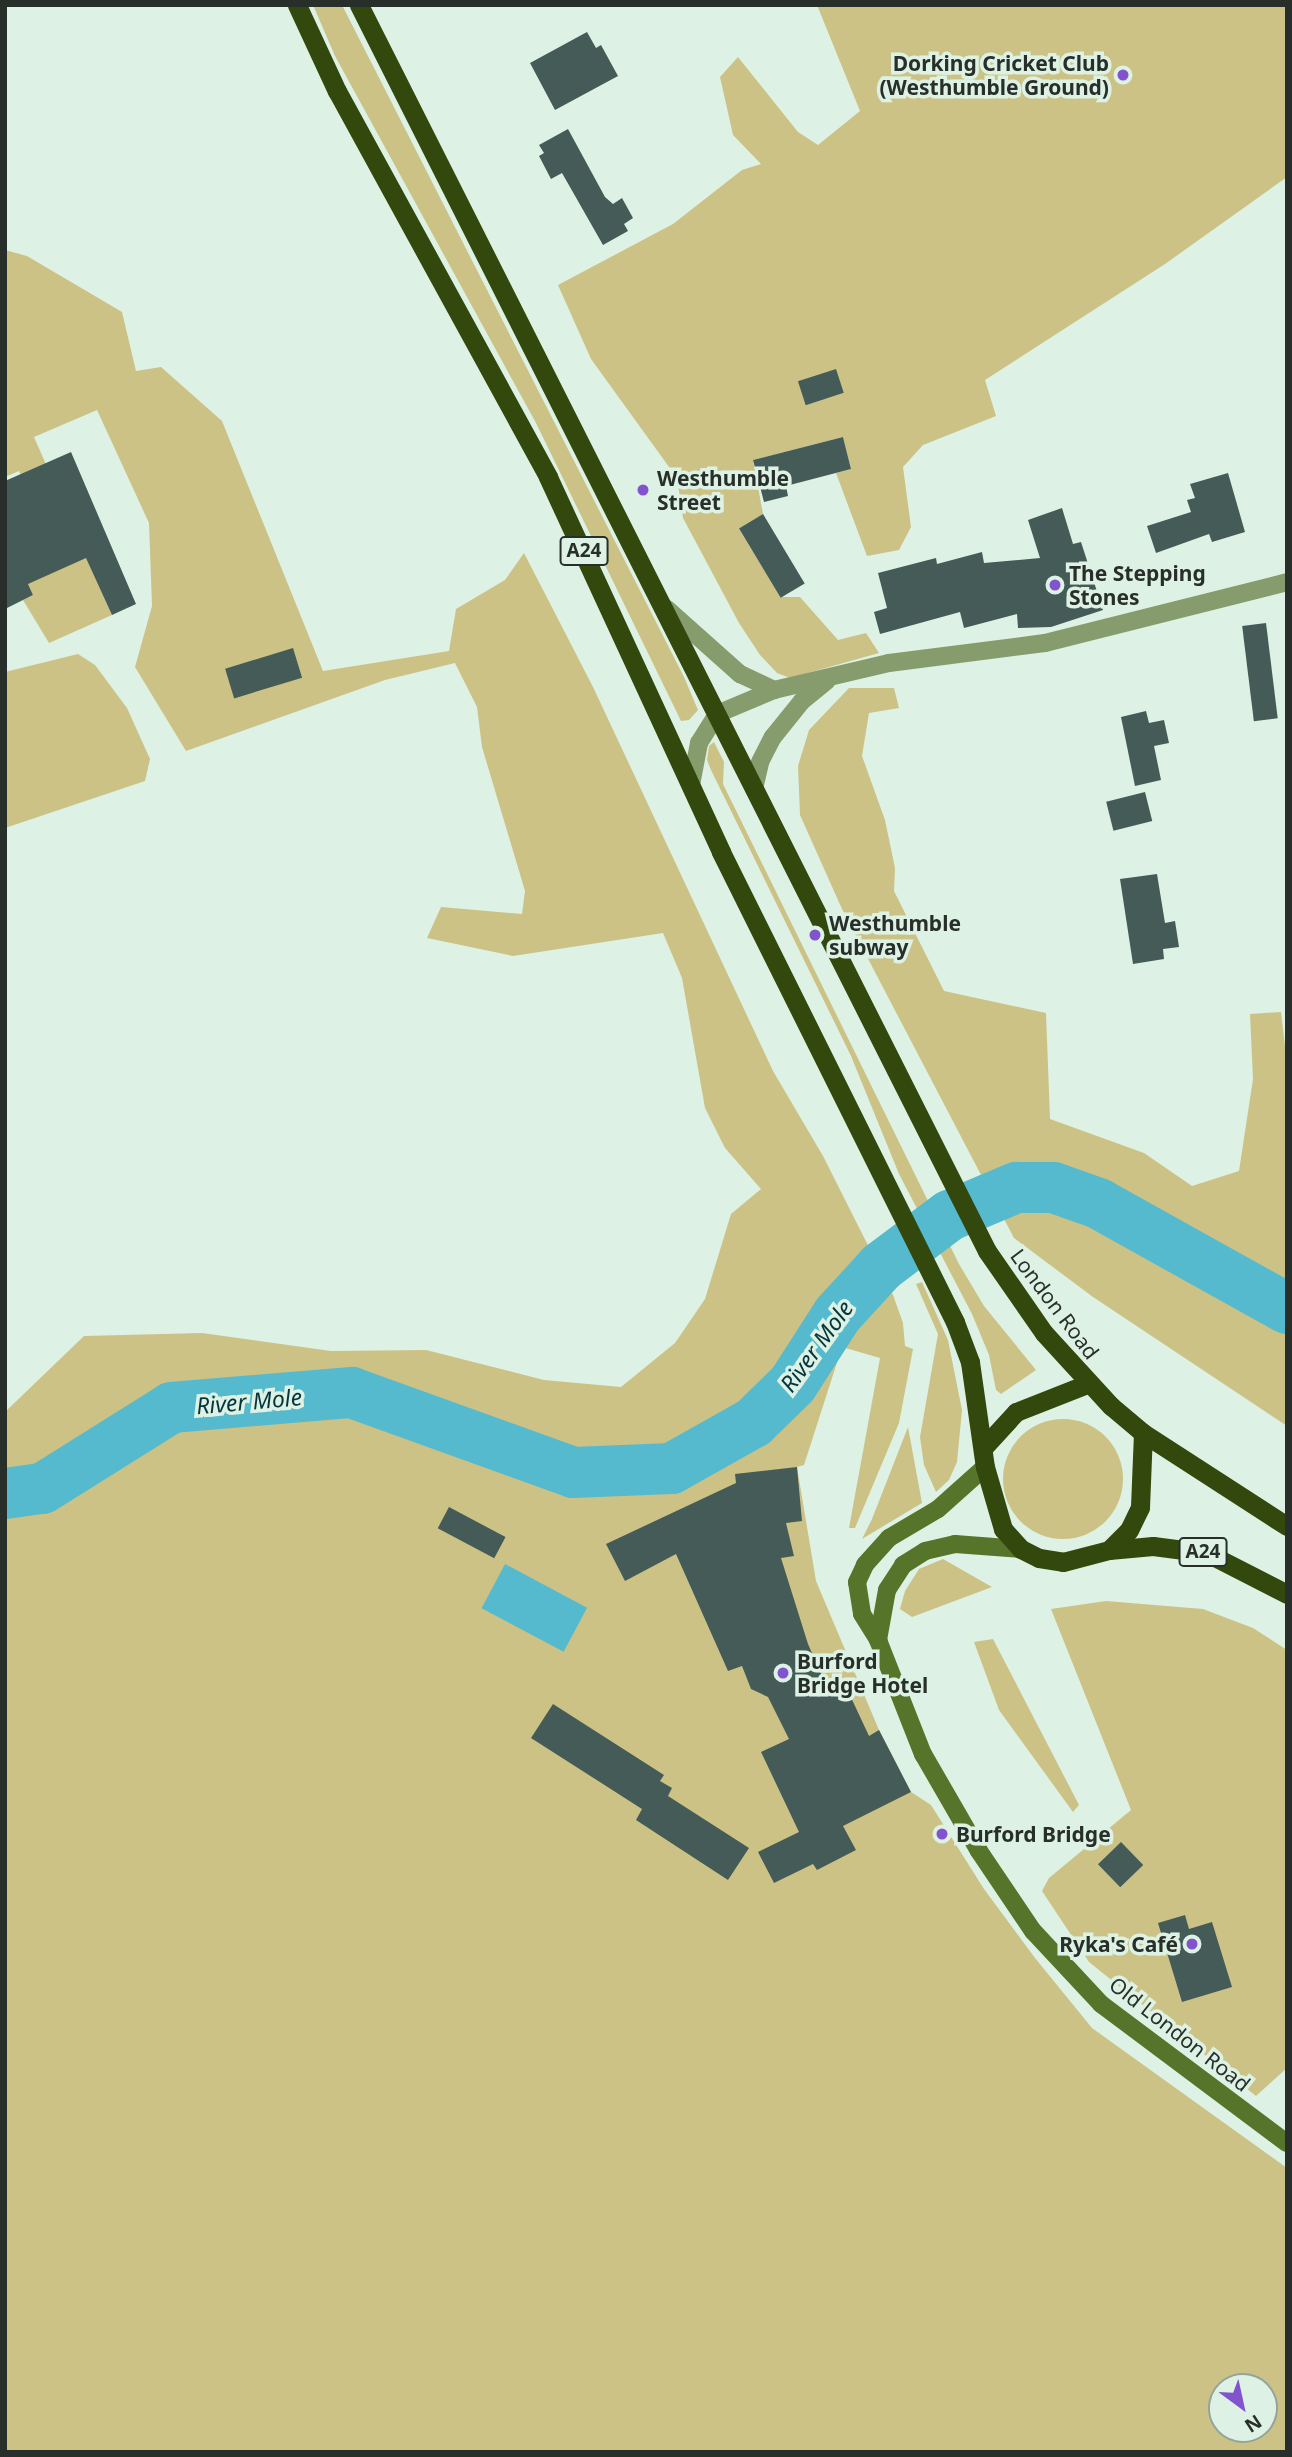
<!DOCTYPE html>
<html>
<head>
<meta charset="utf-8">
<style>
  body { margin:0 }
  #map { position:relative; width:1292px; height:2457px; overflow:hidden; background:#ddf2e4; font-family:"Noto Sans",sans-serif }
  div>[style] { position:absolute }
  .green>* { inset:0; background:#ccc286 }
  .round { border-radius:50% }
  .water>* { inset:0; background:#56bace; transform-origin:0 0 }
  .river>* { height:51px; margin:-25.5px; padding:0 25.5px; transform-origin:25.5px; border-radius:25.5px; background:#56bace }
  .building>* { inset:0; background:#445b58; transform-origin:0 0 }
  .minor>* { height:18px; margin:-9px; padding:0 9px; transform-origin:9px; border-radius:9px; background:#869c6d }
  .secondary>* { height:18px; margin:-9px; padding:0 9px; transform-origin:9px; border-radius:9px; background:#56752b }
  .trunk>* { height:19px; margin:-9.5px; padding:0 9.5px; transform-origin:9.5px; border-radius:9.5px; background:#32480c }
  .dots>* { width:19px; height:19px; translate:-50% -50%; box-sizing:border-box; border:4px solid #ddf2e4; border-radius:50% }
  span { translate:-50% -50%; white-space:nowrap; text-align:center; line-height:1.15; -webkit-text-stroke:7px #ddf2e4; paint-order:stroke }
  .shield-label span { padding:2px 5px; background:#ddf2e4; border:2px solid; border-radius:5px; -webkit-text-stroke-width:0 }
  .shield-label { font-size:19px; color:#282f2a; font-weight:700 }
  .poi-label { font-size:21px; color:#282f2a; font-weight:700 }
  .right { translate:-100% -50%; text-align:right }
  .left { translate:0 -50%; text-align:left }
  .street-label { font-size:21px; color:#282f2a }
  .water-label { font-size:23px; color:#04353e; font-style:italic }
  .frame { position:absolute; inset:0; border:7px solid #282f2a; pointer-events:none }
  .north { position:absolute; left:1208px; top:2373px; width:70px; height:70px; box-sizing:border-box; background:#ddf2e4; border:2px solid #95a49a; border-radius:50%; rotate:147deg; font-size:19px; font-weight:700; line-height:28px; text-align:center; color:#282f2a }
  .north::after { content:''; display:block; margin:auto; width:24px; height:32px; background:#8253cc; clip-path:polygon(50% 0,100% 100%,50% 72%,0 100%) }
</style>
</head>
<body>
<div id="map">
  <div class="green">
    <div style="clip-path:polygon(313px 5px,342px 5px,684px 677px,698px 710px,689px 720px,681px 721px,536px 423px,335px 56px)"></div>
    <div style="clip-path:polygon(817px 5px,1287px 5px,1287px 177px,1165px 264px,985px 380px,996px 416px,923px 445px,903px 467px,911px 527px,899px 550px,867px 556px,836px 473px,851px 469px,843px 437px,753px 460px,763px 514px,739px 529px,781px 597px,800px 597px,838px 640px,866px 633px,879px 653px,790px 678px,777px 673px,760px 655px,739px 623px,683px 518px,677px 478px,591px 359px,558px 285px,673px 224px,742px 170px,761px 164px,733px 135px,720px 77px,738px 57px,798px 132px,818px 145px,860px 111px)"></div>
    <div style="clip-path:polygon(evenodd,5px 250px,27px 256px,122px 312px,136px 371px,161px 367px,222px 421px,323px 671px,449px 651px,456px 609px,505px 580px,524px 553px,593px 687px,773px 1071px,823px 1156px,893px 1295px,903px 1323px,905px 1346px,913px 1349px,899px 1423px,855px 1528px,849px 1528px,880px 1358px,842px 1347px,804px 1465px,797px 1467px,816px 1581px,879px 1730px,911px 1792px,931px 1805px,984px 1889px,1035px 1958px,1092px 2028px,1287px 2168px,1287px 2452px,5px 2452px,5px 1412px,84px 1336px,202px 1333px,331px 1351px,426px 1350px,544px 1380px,621px 1387px,675px 1343px,705px 1299px,731px 1214px,761px 1189px,725px 1148px,705px 1108px,682px 978px,663px 933px,513px 956px,427px 938px,441px 907px,522px 914px,525px 891px,482px 747px,477px 707px,455px 663px,385px 680px,186px 751px,135px 667px,152px 606px,149px 523px,97px 410px,34px 437px,112px 615px,49px 643px,23px 600px,33px 595px,28px 584px,32px 500px,19px 471px,5px 477px,5px 250px,1222px 2387px,1264px 2387px,1264px 2429px,1222px 2429px,1222px 2387px)"></div>
    <div style="clip-path:polygon(78px 654px,95px 665px,127px 708px,150px 759px,145px 781px,5px 828px,5px 672px)"></div>
    <div style="clip-path:polygon(849px 688px,894px 688px,899px 708px,869px 713px,862px 756px,885px 820px,895px 868px,894px 891px,944px 991px,1046px 1013px,1050px 1119px,1144px 1153px,1192px 1186px,1239px 1171px,1253px 1079px,1250px 1014px,1281px 1012px,1287px 1063px,1287px 1426px,1093px 1297px,1014px 1238px,842px 909px,800px 815px,798px 766px,809px 730px)"></div>
    <div style="clip-path:polygon(714px 742px,724px 762px,723px 784px,959px 1264px,984px 1306px,1036px 1370px,1001px 1394px,996px 1390px,989px 1355px,972px 1314px,899px 1174px,851px 1056px,711px 770px,707px 760px,709px 746px)"></div>
    <div style="clip-path:polygon(922px 1282px,948px 1340px,962px 1410px,957px 1462px,949px 1480px,936px 1492px,924px 1465px,920px 1437px,938px 1334px,916px 1284px)"></div>
    <div class="round" style="left:1003px;top:1419px;width:120px;height:120px"></div>
    <div style="clip-path:polygon(908px 1427px,922px 1503px,862px 1539px,872px 1519px)"></div>
    <div style="clip-path:polygon(943px 1559px,992px 1587px,912px 1617px,900px 1609px,905px 1591px,919px 1569px)"></div>
    <div style="clip-path:polygon(1106px 1601px,1203px 1609px,1253px 1628px,1287px 1650px,1287px 2068px,1256px 2096px,1089px 1962px,1042px 1891px,1049px 1878px,1131px 1810px,1051px 1609px)"></div>
    <div style="clip-path:polygon(993px 1639px,1079px 1805px,1073px 1812px,999px 1710px,974px 1642px)"></div>
  </div>
  <div class="water">
    <div style="left:505px;top:1564px;width:93px;height:50px;rotate:28deg"></div>
  </div>
  <div class="river">
    <div style="left:5px;top:1493px;width:37px;rotate:-8deg"></div>
    <div style="left:42px;top:1488px;width:152px;rotate:-32.1deg"></div>
    <div style="left:171px;top:1407px;width:181px;rotate:-4.8deg"></div>
    <div style="left:351px;top:1392px;width:236px;rotate:19.8deg"></div>
    <div style="left:573px;top:1472px;width:98px;rotate:-2.3deg"></div>
    <div style="left:671px;top:1468px;width:94px;rotate:-29.3deg"></div>
    <div style="left:753px;top:1422px;width:54px;rotate:-44.3deg"></div>
    <div style="left:792px;top:1384px;width:83px;rotate:-57.3deg"></div>
    <div style="left:837px;top:1314px;width:65px;rotate:-47.5deg"></div>
    <div style="left:881px;top:1266px;width:85px;rotate:-36.9deg"></div>
    <div style="left:949px;top:1215px;width:73px;rotate:-22.7deg"></div>
    <div style="left:1016px;top:1187px;width:37px"></div>
    <div style="left:1053px;top:1187px;width:48px;rotate:19.6deg"></div>
    <div style="left:1098px;top:1203px;width:216px;rotate:29.1deg"></div>
  </div>
  <div class="building">
    <div style="clip-path:polygon(587px 32px,596px 48px,601px 45px,618px 76px,555px 110px,530px 63px)"></div>
    <div style="clip-path:polygon(568px 129px,605px 197px,613px 204px,622px 198px,633px 218px,624px 224px,628px 231px,603px 245px,562px 173px,551px 179px,539px 156px,544px 153px,539px 145px)"></div>
    <div style="left:836px;top:369px;width:25px;height:40px;rotate:72deg"></div>
    <div style="clip-path:polygon(843px 437px,851px 469px,786px 486px,788px 496px,764px 502px,753px 460px)"></div>
    <div style="clip-path:polygon(71px 452px,136px 604px,112px 615px,86px 558px,28px 584px,33px 595px,5px 609px,5px 481px)"></div>
    <div style="clip-path:polygon(1228px 473px,1245px 532px,1212px 542px,1209px 534px,1156px 553px,1147px 526px,1191px 512px,1187px 500px,1195px 498px,1190px 484px)"></div>
    <div style="clip-path:polygon(1062px 508px,1073px 544px,1081px 542px,1103px 610px,1051px 627px,1018px 628px,1017px 614px,964px 628px,960px 612px,880px 634px,874px 612px,887px 608px,878px 573px,936px 558px,937px 564px,982px 552px,984px 563px,1040px 558px,1028px 520px)"></div>
    <div style="left:763px;top:514px;width:81px;height:28px;rotate:59deg"></div>
    <div style="left:1266px;top:623px;width:96px;height:24px;rotate:83deg"></div>
    <div style="left:293px;top:648px;width:31px;height:71px;rotate:73deg"></div>
    <div style="clip-path:polygon(1146px 711px,1149px 723px,1164px 720px,1169px 743px,1154px 746px,1161px 780px,1135px 786px,1121px 717px)"></div>
    <div style="left:1145px;top:792px;width:30px;height:40px;rotate:76deg"></div>
    <div style="clip-path:polygon(1157px 874px,1165px 923px,1175px 921px,1179px 947px,1163px 949px,1164px 959px,1133px 964px,1120px 879px)"></div>
    <div style="clip-path:polygon(797px 1467px,802px 1521px,786px 1523px,794px 1556px,781px 1558px,808px 1644px,825px 1683px,841px 1676px,869px 1736px,879px 1730px,911px 1792px,843px 1826px,856px 1850px,817px 1870px,813px 1864px,774px 1883px,758px 1852px,799px 1832px,761px 1752px,789px 1739px,768px 1697px,751px 1689px,742px 1666px,728px 1671px,676px 1554px,625px 1581px,606px 1544px,736px 1483px,735px 1474px)"></div>
    <div style="left:449px;top:1507px;width:64px;height:24px;rotate:28deg"></div>
    <div style="clip-path:polygon(553px 1704px,664px 1775px,660px 1781px,672px 1788px,668px 1796px,749px 1848px,728px 1880px,636px 1820px,642px 1809px,531px 1738px)"></div>
    <div style="left:1121px;top:1842px;width:32px;height:32px;rotate:46deg"></div>
    <div style="clip-path:polygon(1185px 1915px,1189px 1929px,1212px 1922px,1232px 1987px,1182px 2002px,1158px 1923px)"></div>
  </div>
  <div class="minor">
    <div style="left:667px;top:609px;width:98px;rotate:41.7deg"></div>
    <div style="left:740px;top:674px;width:38px;rotate:25deg"></div>
    <div style="left:691px;top:785px;width:43px;rotate:-79.2deg"></div>
    <div style="left:699px;top:743px;width:34px;rotate:-58deg"></div>
    <div style="left:717px;top:714px;width:62px;rotate:-22.8deg"></div>
    <div style="left:774px;top:690px;width:118px;rotate:-13.2deg"></div>
    <div style="left:889px;top:663px;width:157px;rotate:-7.3deg"></div>
    <div style="left:1045px;top:643px;width:250px;rotate:-14.1deg"></div>
    <div style="left:754px;top:789px;width:28px;rotate:-77deg"></div>
    <div style="left:760px;top:762px;width:28px;rotate:-63deg"></div>
    <div style="left:773px;top:737px;width:46px;rotate:-51.1deg"></div>
    <div style="left:802px;top:701px;width:32px;rotate:-39deg"></div>
  </div>
  <div class="secondary">
    <div style="left:985px;top:1467px;width:63px;rotate:138.2deg"></div>
    <div style="left:938px;top:1509px;width:57px;rotate:149.4deg"></div>
    <div style="left:889px;top:1538px;width:36px;rotate:132deg"></div>
    <div style="left:865px;top:1565px;width:19px;rotate:115deg"></div>
    <div style="left:857px;top:1582px;width:32px;rotate:81deg"></div>
    <div style="left:862px;top:1614px;width:31px;rotate:58deg"></div>
    <div style="left:878px;top:1640px;width:123px;rotate:68.5deg"></div>
    <div style="left:923px;top:1754px;width:112px;rotate:60deg"></div>
    <div style="left:979px;top:1851px;width:97px;rotate:56deg"></div>
    <div style="left:1033px;top:1931px;width:100px;rotate:47deg"></div>
    <div style="left:1101px;top:2004px;width:232px;rotate:36.8deg"></div>
    <div style="left:878px;top:1640px;width:51px;rotate:-79.8deg"></div>
    <div style="left:887px;top:1590px;width:30px;rotate:-57deg"></div>
    <div style="left:903px;top:1565px;width:26px;rotate:-32deg"></div>
    <div style="left:925px;top:1551px;width:31px;rotate:-13deg"></div>
    <div style="left:955px;top:1544px;width:66px;rotate:4.3deg"></div>
  </div>
  <div class="trunk">
    <div style="left:297px;top:5px;width:95px;rotate:65.1deg"></div>
    <div style="left:337px;top:91px;width:440px;rotate:61.3deg"></div>
    <div style="left:548px;top:477px;width:413px;rotate:65.2deg"></div>
    <div style="left:721px;top:852px;width:525px;rotate:63.53deg"></div>
    <div style="left:955px;top:1322px;width:43px;rotate:69.4deg"></div>
    <div style="left:970px;top:1362px;width:106px;rotate:81.9deg"></div>
    <div style="left:985px;top:1467px;width:65px;rotate:73.8deg"></div>
    <div style="left:1003px;top:1529px;width:27px;rotate:48deg"></div>
    <div style="left:1021px;top:1549px;width:20px;rotate:27deg"></div>
    <div style="left:1039px;top:1558px;width:24px;rotate:9deg"></div>
    <div style="left:1063px;top:1562px;width:48px;rotate:-14.6deg"></div>
    <div style="left:1109px;top:1550px;width:28px;rotate:-45deg"></div>
    <div style="left:1129px;top:1530px;width:25px;rotate:-64deg"></div>
    <div style="left:1140px;top:1507px;width:74px;rotate:-87.7deg"></div>
    <div style="left:359px;top:5px;width:1395px;rotate:63.25deg"></div>
    <div style="left:987px;top:1251px;width:100px;rotate:55.2deg"></div>
    <div style="left:1044px;top:1333px;width:99px;rotate:47.5deg"></div>
    <div style="left:1111px;top:1406px;width:42px;rotate:40.2deg"></div>
    <div style="left:1143px;top:1433px;width:171px;rotate:32.9deg"></div>
    <div style="left:983px;top:1448px;width:49px;rotate:-47.5deg"></div>
    <div style="left:1016px;top:1412px;width:76px;rotate:-21.5deg"></div>
    <div style="left:1109px;top:1550px;width:44px;rotate:-5.2deg"></div>
    <div style="left:1153px;top:1546px;width:54px;rotate:7.4deg"></div>
    <div style="left:1207px;top:1553px;width:90px;rotate:27.1deg"></div>
  </div>
  <div class="dots">
    <div style="left:1123px;top:75px;background:#8253cc"></div>
    <div style="left:643px;top:490px;background:#8253cc"></div>
    <div style="left:1055px;top:585px;background:#8253cc"></div>
    <div style="left:815px;top:935px;background:#8253cc"></div>
    <div style="left:783px;top:1673px;background:#8253cc"></div>
    <div style="left:942px;top:1834px;background:#8253cc"></div>
    <div style="left:1192px;top:1944px;background:#8253cc"></div>
  </div>
  <div class="shield-label">
    <span style="left:584px;top:551px">A24</span>
    <span style="left:1203px;top:1552px">A24</span>
  </div>
  <div class="poi-label">
    <span class="right" style="left:1109px;top:75px">Dorking Cricket Club<br>(Westhumble Ground)</span>
    <span class="left" style="left:657px;top:490px">Westhumble<br>Street</span>
    <span class="left" style="left:1069px;top:585px">The Stepping<br>Stones</span>
    <span class="left" style="left:829px;top:935px">Westhumble<br>subway</span>
    <span class="left" style="left:797px;top:1673px">Burford<br>Bridge Hotel</span>
    <span class="left" style="left:956px;top:1834px">Burford Bridge</span>
    <span class="right" style="left:1178px;top:1944px">Ryka's Café</span>
  </div>
  <div class="street-label">
    <span style="left:1055px;top:1304px;rotate:53deg">London Road</span>
    <span style="left:1180px;top:2034px;rotate:38deg">Old London Road</span>
  </div>
  <div class="water-label">
    <span style="left:816px;top:1346px;rotate:-54deg">River Mole</span>
    <span style="left:249px;top:1401px;rotate:-5deg">River Mole</span>
  </div>
  <div class="frame"></div>
  <div class="north">N</div>
</div>
</body>
</html>
